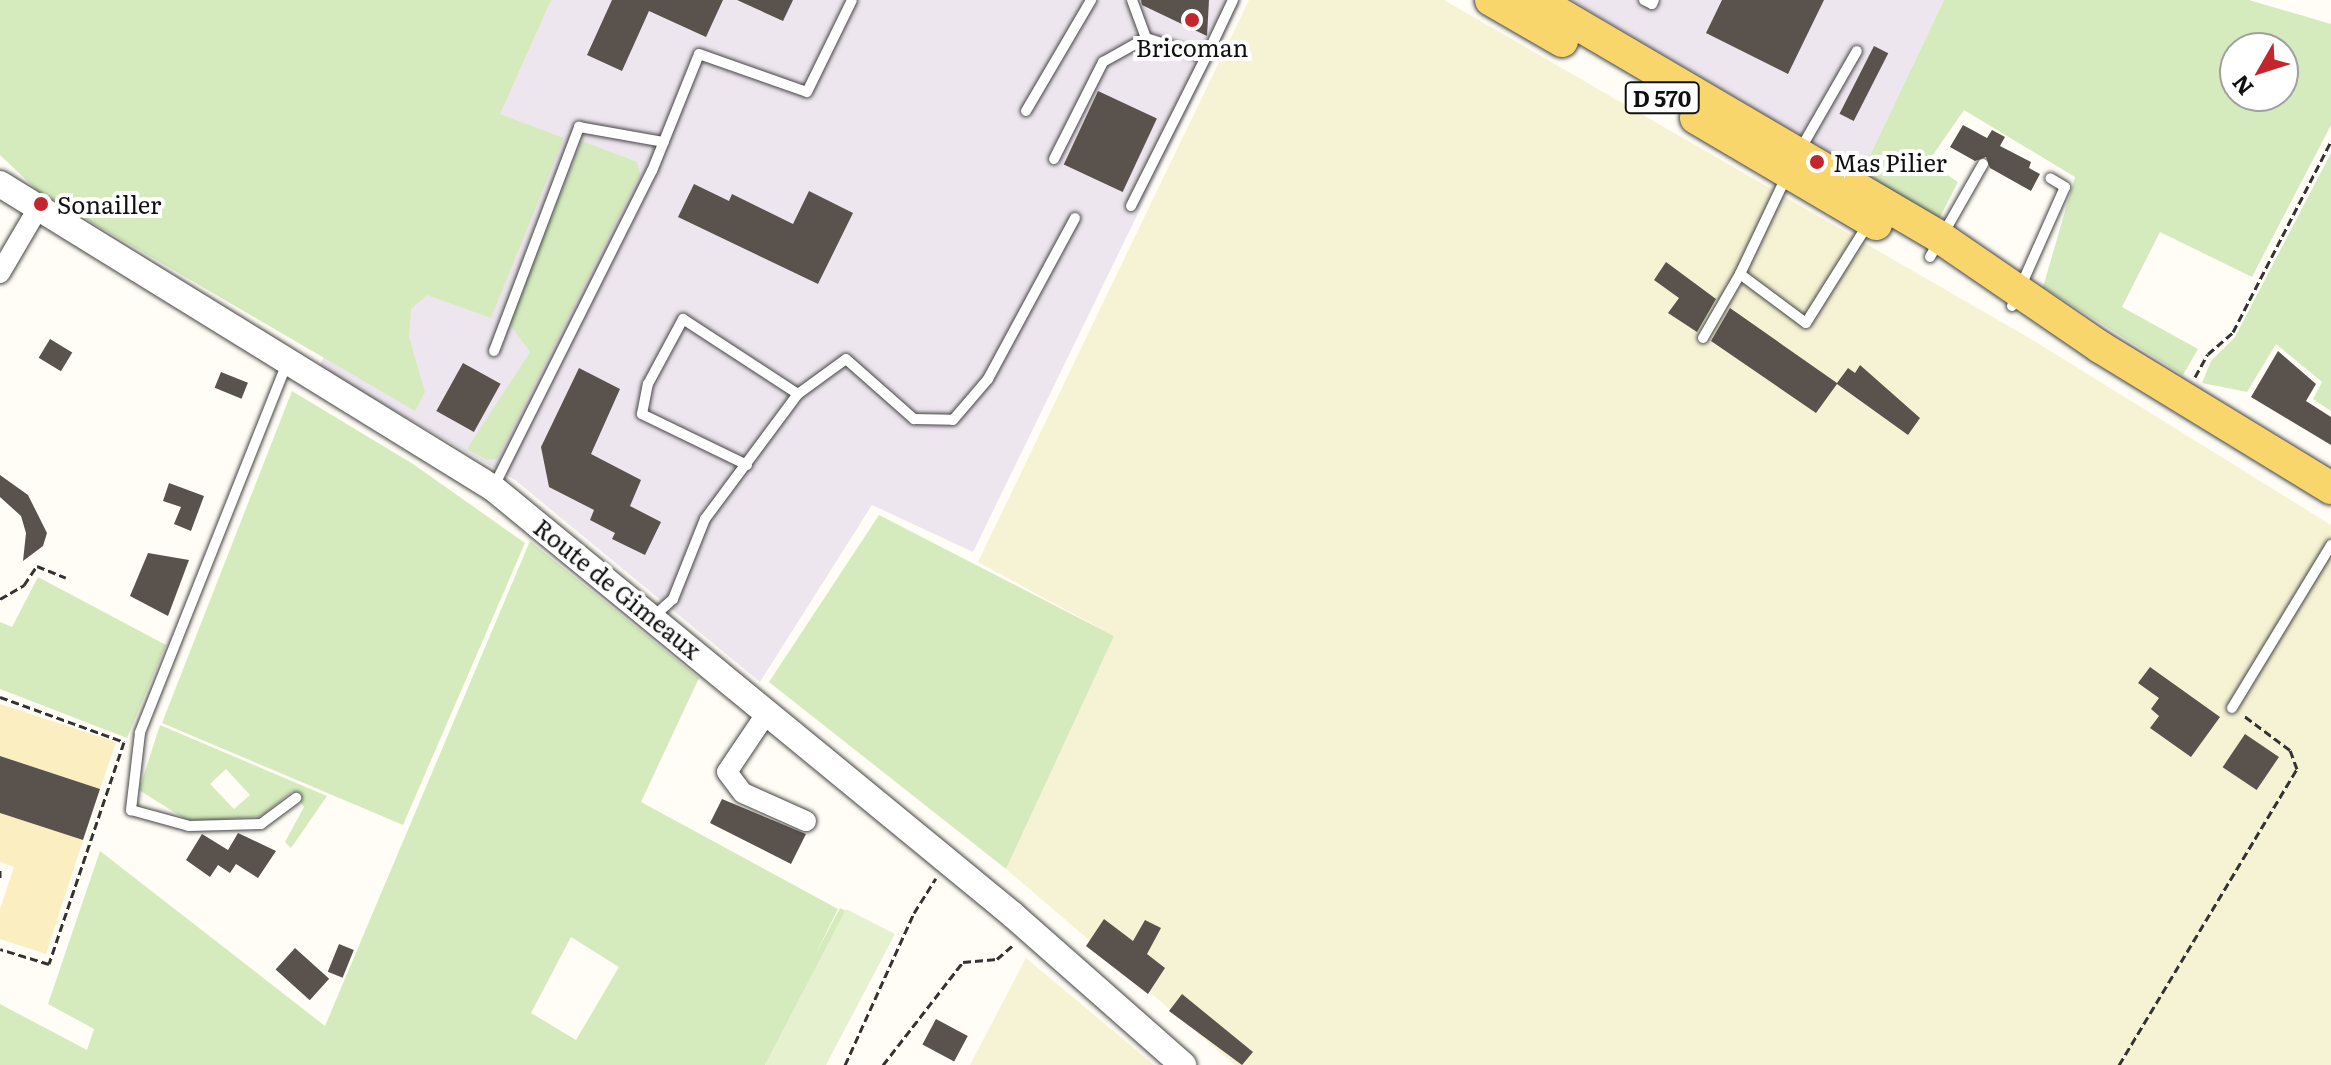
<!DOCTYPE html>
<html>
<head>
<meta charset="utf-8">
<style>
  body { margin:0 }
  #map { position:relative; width:2331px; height:1065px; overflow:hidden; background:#fffdf5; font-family:Literata,serif }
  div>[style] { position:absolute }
  .industrial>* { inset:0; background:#eee6ef }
  .farmland>* { inset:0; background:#f6f3d4 }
  .green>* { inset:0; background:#d5ebbd }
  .sand>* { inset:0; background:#fbeec1 }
  .pitch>* { inset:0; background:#e6f2cf }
  .building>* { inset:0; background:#5a524d; transform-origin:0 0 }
  .path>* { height:3px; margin-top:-1.5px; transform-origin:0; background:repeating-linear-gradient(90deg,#333 0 8px,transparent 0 12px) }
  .roads { filter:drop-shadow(0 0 2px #444) drop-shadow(0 0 2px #444) }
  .service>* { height:10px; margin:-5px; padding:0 5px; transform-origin:5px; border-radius:5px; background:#fff }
  .minor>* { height:20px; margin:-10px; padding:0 10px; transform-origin:10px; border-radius:10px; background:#fff }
  .tertiary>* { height:26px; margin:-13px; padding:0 13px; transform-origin:13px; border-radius:13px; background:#fff }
  .primary>* { height:32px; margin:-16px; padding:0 16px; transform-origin:16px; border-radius:16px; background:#f9d66b }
  .dots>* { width:22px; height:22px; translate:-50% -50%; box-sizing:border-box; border:4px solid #fff; border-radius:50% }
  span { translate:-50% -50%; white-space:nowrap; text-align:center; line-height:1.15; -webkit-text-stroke:8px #fff; paint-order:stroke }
  .shield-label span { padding:2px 6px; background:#fff; border:2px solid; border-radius:6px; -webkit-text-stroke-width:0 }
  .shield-label { font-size:22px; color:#111; font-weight:700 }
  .poi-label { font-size:24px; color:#111 }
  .left { translate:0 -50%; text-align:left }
  .street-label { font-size:24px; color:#111 }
  .north { position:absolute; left:2219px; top:32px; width:80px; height:80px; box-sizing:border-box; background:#fff; border:2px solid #a0a0a0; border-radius:50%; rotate:231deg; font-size:22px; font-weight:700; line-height:32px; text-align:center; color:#111 }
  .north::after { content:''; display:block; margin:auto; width:28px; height:36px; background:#c4262e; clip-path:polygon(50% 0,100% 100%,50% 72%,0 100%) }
</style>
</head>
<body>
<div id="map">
  <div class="industrial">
    <div style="clip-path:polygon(546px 0,1242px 0,973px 552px,872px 505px,760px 682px,515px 480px,319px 367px,445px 105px)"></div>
    <div style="clip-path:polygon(1571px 0,1944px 0,1862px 172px)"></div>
  </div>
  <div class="farmland">
    <div style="clip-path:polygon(1249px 0,1444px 0,2036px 342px,2331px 525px,2331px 1065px,1235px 1065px,1006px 869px,1114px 636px,978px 562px)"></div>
    <div style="clip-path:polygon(1026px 958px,1154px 1065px,970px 1065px)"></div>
  </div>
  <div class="green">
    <div style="clip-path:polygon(0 0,551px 0,500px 114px,564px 138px,491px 318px,427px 295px,411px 309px,409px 337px,425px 392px,415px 411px,38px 191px,0 155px)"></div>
    <div style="clip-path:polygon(evenodd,1944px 0,2249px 0,2331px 24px,2331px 125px,2252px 277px,2160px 232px,2122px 307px,2198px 349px,2183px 375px,2043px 287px,2075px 177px,1964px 110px,1928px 162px,1958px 182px,1939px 219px,1862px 172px,1944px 0,2235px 48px,2283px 48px,2283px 96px,2235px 96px,2235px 48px)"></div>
    <div style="clip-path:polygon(582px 141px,637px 162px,640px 174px,497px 459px,487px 460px,467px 449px,530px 352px,509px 323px)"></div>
    <div style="clip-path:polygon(2331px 153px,2331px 411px,2313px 399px,2322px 382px,2276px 344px,2247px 392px,2202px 383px,2211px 361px,2235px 337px)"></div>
    <div style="clip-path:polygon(292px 391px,413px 464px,525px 543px,403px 825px,162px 723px)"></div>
    <div style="clip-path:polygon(879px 515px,1114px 636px,1006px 869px,769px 682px)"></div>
    <div style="clip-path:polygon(evenodd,530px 541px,699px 678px,641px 802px,838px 909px,814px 957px,840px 908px,846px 911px,765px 1065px,0 1065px,0 1004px,87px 1050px,94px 1029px,48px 1004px,100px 851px,325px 1026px,530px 541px,571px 937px,619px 967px,576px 1040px,531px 1013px,571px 937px)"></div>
    <div style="clip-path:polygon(38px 577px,166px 645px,127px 738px,0 689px,0 622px,12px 627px)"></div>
    <div style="clip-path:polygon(evenodd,160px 725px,327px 796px,291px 848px,285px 842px,304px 807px,292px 791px,262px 816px,190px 822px,139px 790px,160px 725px,226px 769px,250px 795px,234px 809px,210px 784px,226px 769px)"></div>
  </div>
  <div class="sand">
    <div style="clip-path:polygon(0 704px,116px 742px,100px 789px,0 756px)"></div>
    <div style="clip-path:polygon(0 813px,83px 840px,46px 954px,0 939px,0 909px,14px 867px,0 862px)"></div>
  </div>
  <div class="pitch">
    <div style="clip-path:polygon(846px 909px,895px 934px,826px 1065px,765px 1065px)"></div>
  </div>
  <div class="building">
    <div style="clip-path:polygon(612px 0,723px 0,706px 37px,649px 11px,622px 71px,587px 55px)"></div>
    <div style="clip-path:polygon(737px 0,793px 0,783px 21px)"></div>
    <div style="clip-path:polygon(1141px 0,1209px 0,1207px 36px,1142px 5px)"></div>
    <div style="clip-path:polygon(1722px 0,1824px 0,1788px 74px,1706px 33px)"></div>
    <div style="left:1874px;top:46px;width:16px;height:76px;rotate:27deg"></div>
    <div style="left:1098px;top:91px;width:65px;height:81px;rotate:25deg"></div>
    <div style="clip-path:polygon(1963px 125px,1987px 138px,1992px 130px,2005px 137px,2000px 146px,2031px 162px,2029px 168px,2040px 174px,2031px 191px,1990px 168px,1986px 157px,1975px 161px,1950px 147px)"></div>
    <div style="clip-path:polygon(694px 184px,729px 201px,732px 194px,793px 224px,809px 191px,853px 213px,818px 284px,678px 217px)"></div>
    <div style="clip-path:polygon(1666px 262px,1716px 299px,1697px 332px,1668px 313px,1679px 298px,1654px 280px)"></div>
    <div style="clip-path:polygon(1730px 308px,1837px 383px,1848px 368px,1855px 373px,1860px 365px,1920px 418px,1908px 435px,1837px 384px,1816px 413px,1711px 341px)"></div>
    <div style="left:50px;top:339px;width:26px;height:22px;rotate:31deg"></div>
    <div style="clip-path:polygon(2278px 351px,2316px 384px,2306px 401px,2331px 417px,2331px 445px,2251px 397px)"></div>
    <div style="left:463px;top:363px;width:43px;height:55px;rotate:29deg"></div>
    <div style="clip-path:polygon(579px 368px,620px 389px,591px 454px,641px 480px,630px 506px,661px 522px,645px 555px,612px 539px,615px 533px,590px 520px,594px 510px,549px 487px,541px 447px)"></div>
    <div style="left:221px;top:372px;width:29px;height:17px;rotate:22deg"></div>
    <div style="clip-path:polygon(0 475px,28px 495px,47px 533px,43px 546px,23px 561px,26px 533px,21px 516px,0 497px)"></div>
    <div style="clip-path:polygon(169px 483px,204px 496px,191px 531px,174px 524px,181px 507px,163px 501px)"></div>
    <div style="clip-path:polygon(148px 553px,189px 560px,168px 616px,130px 596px)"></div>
    <div style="clip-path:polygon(2150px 667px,2220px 717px,2191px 757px,2150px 728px,2159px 716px,2151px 709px,2159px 698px,2138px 683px)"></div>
    <div style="left:2245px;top:734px;width:41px;height:40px;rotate:34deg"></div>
    <div style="clip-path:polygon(0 756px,100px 789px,83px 840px,0 813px)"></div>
    <div style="clip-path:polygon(722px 799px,806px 834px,791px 864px,710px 823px)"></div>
    <div style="clip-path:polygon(238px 833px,276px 851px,258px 878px,236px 864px,230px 873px,218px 865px,210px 877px,186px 860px,202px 834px,228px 850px)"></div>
    <div style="clip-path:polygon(1104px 919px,1133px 941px,1145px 920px,1161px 928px,1147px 954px,1165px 968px,1148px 994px,1086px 946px)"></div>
    <div style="left:339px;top:944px;width:16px;height:30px;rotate:22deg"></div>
    <div style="left:295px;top:948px;width:46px;height:29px;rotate:42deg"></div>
    <div style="clip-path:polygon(1182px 994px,1253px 1052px,1242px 1065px,1169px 1011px)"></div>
    <div style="left:936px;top:1019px;width:36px;height:29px;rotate:28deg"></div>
  </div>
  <div class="path">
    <div style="left:2195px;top:377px;width:26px;rotate:-61deg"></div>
    <div style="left:2208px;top:354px;width:33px;rotate:-41deg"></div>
    <div style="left:2233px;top:332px;width:215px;rotate:-62.8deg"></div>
    <div style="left:0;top:599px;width:28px;rotate:-30deg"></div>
    <div style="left:24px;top:585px;width:23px;rotate:-56deg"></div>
    <div style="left:37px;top:566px;width:31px;rotate:22deg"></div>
    <div style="left:0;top:697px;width:132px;rotate:19.9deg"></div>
    <div style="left:124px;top:742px;width:234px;rotate:108.7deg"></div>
    <div style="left:49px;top:964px;width:51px;rotate:-163deg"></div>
    <div style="left:0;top:870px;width:9px;rotate:90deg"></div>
    <div style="left:845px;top:1065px;width:167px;rotate:-65.6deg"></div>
    <div style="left:914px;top:913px;width:41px;rotate:-57.8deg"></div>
    <div style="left:883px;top:1065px;width:130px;rotate:-52.2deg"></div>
    <div style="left:963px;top:962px;width:34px;rotate:-5deg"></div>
    <div style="left:997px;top:959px;width:20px;rotate:-41deg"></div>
    <div style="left:2119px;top:1065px;width:345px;rotate:-59deg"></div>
    <div style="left:2297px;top:769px;width:20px;rotate:-110deg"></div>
    <div style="left:2290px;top:750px;width:59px;rotate:-143.3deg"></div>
  </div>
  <div class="roads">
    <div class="service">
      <div style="left:1132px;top:0;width:40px;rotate:69.8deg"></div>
      <div style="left:1146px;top:38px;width:63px;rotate:17.6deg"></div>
      <div style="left:1206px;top:57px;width:63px;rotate:-64.7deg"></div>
      <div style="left:1644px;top:0;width:9px;rotate:27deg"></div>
      <div style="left:1652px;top:4px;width:4px;rotate:-63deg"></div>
      <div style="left:1026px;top:111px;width:129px;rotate:-59.6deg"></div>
      <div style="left:1800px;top:150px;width:114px;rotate:-60.1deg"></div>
      <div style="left:1054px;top:159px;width:109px;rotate:-63.2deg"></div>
      <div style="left:1103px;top:62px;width:49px;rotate:-29.2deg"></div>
      <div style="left:1131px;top:206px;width:167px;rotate:-63.3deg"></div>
      <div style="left:1930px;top:257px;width:107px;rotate:-60.3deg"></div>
      <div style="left:1740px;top:274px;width:110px;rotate:-64.6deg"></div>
      <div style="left:2012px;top:306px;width:130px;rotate:-66deg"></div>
      <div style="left:2065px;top:187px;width:17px;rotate:-149deg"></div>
      <div style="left:1703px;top:338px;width:74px;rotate:-60deg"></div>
      <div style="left:1740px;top:274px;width:82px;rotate:36.6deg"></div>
      <div style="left:1806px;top:323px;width:117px;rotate:-57.9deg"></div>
      <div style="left:494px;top:351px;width:240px;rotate:-69.2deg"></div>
      <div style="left:579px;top:127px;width:86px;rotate:10deg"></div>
      <div style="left:287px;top:363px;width:398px;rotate:111.7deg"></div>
      <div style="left:140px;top:733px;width:78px;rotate:96.7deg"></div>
      <div style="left:131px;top:810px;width:60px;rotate:15.4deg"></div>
      <div style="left:189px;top:826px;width:72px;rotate:-1.6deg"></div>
      <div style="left:261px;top:824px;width:44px;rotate:-36.6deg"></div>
      <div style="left:747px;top:465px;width:117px;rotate:-154.1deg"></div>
      <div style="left:642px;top:414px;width:31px;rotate:-79deg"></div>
      <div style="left:648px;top:384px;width:74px;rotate:-61.7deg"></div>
      <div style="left:683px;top:319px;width:137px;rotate:33.1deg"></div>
      <div style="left:494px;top:486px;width:352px;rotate:-63.4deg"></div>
      <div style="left:652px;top:171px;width:126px;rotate:-68.1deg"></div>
      <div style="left:699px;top:54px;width:114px;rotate:19.4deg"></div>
      <div style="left:807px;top:92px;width:102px;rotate:-63.9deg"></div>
      <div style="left:653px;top:617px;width:27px;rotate:-42deg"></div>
      <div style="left:673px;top:599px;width:86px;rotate:-68.2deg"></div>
      <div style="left:705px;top:519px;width:156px;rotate:-53.4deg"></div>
      <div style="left:798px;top:394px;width:59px;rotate:-36.1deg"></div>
      <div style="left:846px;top:359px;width:91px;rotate:41.4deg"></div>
      <div style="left:914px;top:419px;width:39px;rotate:1deg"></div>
      <div style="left:953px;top:420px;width:54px;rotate:-49.5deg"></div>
      <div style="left:988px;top:379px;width:183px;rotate:-61.6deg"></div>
      <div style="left:2232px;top:708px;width:191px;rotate:-58.7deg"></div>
    </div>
    <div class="minor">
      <div style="left:0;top:273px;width:73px;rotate:-59.6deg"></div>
      <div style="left:768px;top:711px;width:73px;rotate:123.9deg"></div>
      <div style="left:727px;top:772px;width:26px;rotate:53deg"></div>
      <div style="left:743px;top:793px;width:69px;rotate:24deg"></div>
    </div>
    <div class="tertiary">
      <div style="left:0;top:184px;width:579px;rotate:31.66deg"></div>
      <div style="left:493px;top:488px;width:673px;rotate:39.39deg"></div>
      <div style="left:1013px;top:915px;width:227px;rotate:41.4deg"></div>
    </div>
    <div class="primary">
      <div style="left:1491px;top:0;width:82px;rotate:30deg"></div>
      <div style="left:1536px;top:0;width:470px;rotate:30.4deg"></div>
      <div style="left:1941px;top:238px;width:193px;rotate:34.4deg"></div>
      <div style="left:2100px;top:347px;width:271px;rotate:31.4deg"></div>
      <div style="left:1696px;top:118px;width:209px;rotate:30.5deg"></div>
    </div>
  </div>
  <div class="dots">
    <div style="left:1192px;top:20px;background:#c4262e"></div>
    <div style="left:1817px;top:162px;background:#c4262e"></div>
    <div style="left:41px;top:204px;background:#c4262e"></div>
  </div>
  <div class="shield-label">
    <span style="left:1662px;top:98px">D 570</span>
  </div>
  <div class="poi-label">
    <span style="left:1192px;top:47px">Bricoman</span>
    <span class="left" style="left:1833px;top:162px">Mas Pilier</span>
    <span class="left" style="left:57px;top:204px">Sonailler</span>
  </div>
  <div class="street-label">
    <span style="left:618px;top:588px;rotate:39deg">Route de Gimeaux</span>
  </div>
  <div class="north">N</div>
</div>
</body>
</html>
